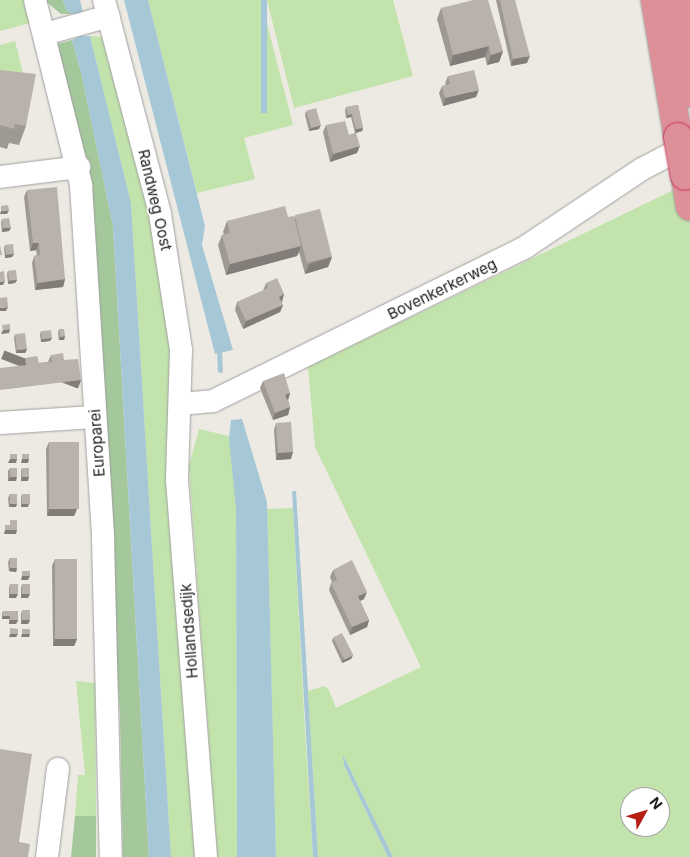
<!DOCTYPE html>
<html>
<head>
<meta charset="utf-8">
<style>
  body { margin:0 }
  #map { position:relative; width:690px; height:857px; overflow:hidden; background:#eceae2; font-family:Inter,sans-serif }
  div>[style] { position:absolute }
  .grass>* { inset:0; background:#c2e3ac }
  .forest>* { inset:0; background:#a4c89b }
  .water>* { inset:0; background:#a6c7d6; transform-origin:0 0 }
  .stream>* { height:5px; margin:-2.5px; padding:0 2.5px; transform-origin:2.5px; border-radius:2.5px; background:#a6c7d6 }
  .roads { filter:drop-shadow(0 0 1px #a0a0a0) drop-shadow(0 0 1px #a0a0a0) }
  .minor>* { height:22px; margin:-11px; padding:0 11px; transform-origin:11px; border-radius:11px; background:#fff }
  .highway>* { height:28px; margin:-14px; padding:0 14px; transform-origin:14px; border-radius:14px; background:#de9098 }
  .bridges { filter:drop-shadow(0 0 1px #c73359) drop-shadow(0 0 1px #c73359) }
  .highway-bridge>* { height:28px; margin:-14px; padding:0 14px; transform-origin:14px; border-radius:14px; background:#de9098 }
  .wall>* { inset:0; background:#9f9994 }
  .shaded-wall>* { inset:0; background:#827d78; transform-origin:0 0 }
  .building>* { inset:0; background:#b9b2ac; transform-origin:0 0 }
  span { translate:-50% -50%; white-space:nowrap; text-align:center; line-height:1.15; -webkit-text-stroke:4px #fff; paint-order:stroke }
  .street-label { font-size:15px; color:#1c1c1c }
  .north { position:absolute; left:620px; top:787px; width:50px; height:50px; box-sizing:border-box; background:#fff; border:1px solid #a4a4a4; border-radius:50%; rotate:51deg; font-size:14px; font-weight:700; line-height:20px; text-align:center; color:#1c1c1c }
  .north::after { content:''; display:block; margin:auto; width:18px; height:22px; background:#b62012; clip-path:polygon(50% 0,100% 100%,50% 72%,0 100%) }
</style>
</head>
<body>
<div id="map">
  <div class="grass">
    <div style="clip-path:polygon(0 0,28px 0,34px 22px,0 31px)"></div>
    <div style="clip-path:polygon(148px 0,261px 0,293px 125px,244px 138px,255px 179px,197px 193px)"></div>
    <div style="clip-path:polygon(267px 0,393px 0,413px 76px,294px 108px)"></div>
    <div style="clip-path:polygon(90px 36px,104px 37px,167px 278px,199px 857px,171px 857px,131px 203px)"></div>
    <div style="clip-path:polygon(15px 41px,26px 85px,0 81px,0 45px)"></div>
    <div style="clip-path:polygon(evenodd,690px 182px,690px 857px,393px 857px,344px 757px,344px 765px,388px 857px,318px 857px,308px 691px,324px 686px,329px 690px,336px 708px,421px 667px,315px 447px,308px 367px,690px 182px,630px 797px,660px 797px,660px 827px,630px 827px,630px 797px)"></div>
    <div style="clip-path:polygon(199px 429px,229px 436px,233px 456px,236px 509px,237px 857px,217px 857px,189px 466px)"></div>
    <div style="clip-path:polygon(293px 508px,305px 731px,313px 857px,276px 857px,267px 509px)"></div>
    <div style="clip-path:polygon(76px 681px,95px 683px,96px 816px,75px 816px,78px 775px,85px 775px)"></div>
  </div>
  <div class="forest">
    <div style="clip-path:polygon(44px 0,63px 0,66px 10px,73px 14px,61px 14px)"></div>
    <div style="clip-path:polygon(72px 40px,81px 72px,113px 226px,149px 857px,123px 857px,120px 716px,102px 426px,57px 44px)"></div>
    <div style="clip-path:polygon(75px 816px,96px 816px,96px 857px,71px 857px)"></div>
  </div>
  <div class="water">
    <div style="clip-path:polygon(63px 0,80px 0,83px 13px,73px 14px,66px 10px)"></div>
    <div style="clip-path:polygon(124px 0,148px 0,205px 226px,202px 245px,233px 350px,215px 354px)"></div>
    <div style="left:261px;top:0;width:6px;height:113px"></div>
    <div style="clip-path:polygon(80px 36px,90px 36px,131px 203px,171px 857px,149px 857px,113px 226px,81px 72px,72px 40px)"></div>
    <div style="clip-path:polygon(242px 419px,267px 502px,276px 857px,237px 857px,236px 509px,229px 439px,231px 420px)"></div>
    <div style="clip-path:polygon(292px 491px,296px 491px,318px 857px,313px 857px)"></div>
    <div style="clip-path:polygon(343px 755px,393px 857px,388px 857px,344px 765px)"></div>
  </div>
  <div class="stream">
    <div style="left:219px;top:347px;width:23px;rotate:88deg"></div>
  </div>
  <div class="roads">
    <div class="minor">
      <div style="left:35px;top:0;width:191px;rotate:76deg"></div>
      <div style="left:81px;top:185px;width:355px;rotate:86.4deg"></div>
      <div style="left:103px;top:539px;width:318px;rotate:88.6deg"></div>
      <div style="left:104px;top:0;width:221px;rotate:75.3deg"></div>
      <div style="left:160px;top:214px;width:138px;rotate:81.2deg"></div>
      <div style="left:181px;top:350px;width:130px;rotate:91.8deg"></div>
      <div style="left:177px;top:480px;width:378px;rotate:85.6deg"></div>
      <div style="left:45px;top:34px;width:66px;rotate:-15.7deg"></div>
      <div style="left:0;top:177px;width:80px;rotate:-7.2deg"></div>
      <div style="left:180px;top:404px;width:33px;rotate:-5deg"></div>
      <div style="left:213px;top:401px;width:347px;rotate:-26.2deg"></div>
      <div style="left:524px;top:248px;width:142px;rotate:-33.8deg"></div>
      <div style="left:642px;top:169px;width:54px;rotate:-27.5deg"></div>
      <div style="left:0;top:423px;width:95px;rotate:-3.6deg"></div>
      <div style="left:47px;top:857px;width:89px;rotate:-82.9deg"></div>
    </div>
    <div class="highway">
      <div style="left:655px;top:0;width:139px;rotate:80.5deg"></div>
      <div style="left:676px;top:0;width:94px;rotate:81.4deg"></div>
      <div style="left:685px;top:175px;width:32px;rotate:81deg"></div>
    </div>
  </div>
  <div class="bridges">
    <div class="highway-bridge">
      <div style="left:678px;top:137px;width:39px;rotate:80deg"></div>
    </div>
  </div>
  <div class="wall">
    <div style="clip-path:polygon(496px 0,515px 0,527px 63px,511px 66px)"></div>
    <div style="clip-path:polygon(441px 8px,503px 51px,499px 62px,487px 65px,485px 57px,450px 66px,437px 19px)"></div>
    <div style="clip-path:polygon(0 70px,26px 126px,19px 145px,9px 143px,7px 149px,0 147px)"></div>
    <div style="clip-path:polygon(448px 76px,476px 97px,443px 106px,439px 93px,442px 86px,446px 85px,445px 84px)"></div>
    <div style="clip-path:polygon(358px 105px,363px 128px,362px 131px,356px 133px,357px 153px,330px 162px,323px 132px,326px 125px,349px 135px,355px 133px,351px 117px,346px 118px,345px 111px,346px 107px)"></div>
    <div style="clip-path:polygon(306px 111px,319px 129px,309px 131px,305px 115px)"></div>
    <div style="clip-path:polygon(27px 190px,65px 279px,63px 287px,35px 290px,32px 263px,34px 256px,37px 255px,36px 250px,30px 251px,24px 197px)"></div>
    <div style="clip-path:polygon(295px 216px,332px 257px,328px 267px,305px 274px,299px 252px,297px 256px,226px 275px,218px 245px,222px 235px,224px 234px,223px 232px,227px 221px,288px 217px,294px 219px)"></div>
    <div style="clip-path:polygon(2px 219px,9px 231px,2px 232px,1px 222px)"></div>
    <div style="clip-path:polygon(5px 245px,14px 254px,12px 257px,5px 258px,4px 248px)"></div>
    <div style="clip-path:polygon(8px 271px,17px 280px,15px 283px,8px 284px,7px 274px)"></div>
    <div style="clip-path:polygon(266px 283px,284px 294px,281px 302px,283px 305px,280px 312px,243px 329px,235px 310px,237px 302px,263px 291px)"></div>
    <div style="clip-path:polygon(59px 329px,65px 336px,64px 340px,59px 340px,58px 333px)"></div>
    <div style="clip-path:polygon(41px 331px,52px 338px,50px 341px,41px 342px,40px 335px)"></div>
    <div style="clip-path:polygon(15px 334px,27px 349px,25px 353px,16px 353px,14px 338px)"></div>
    <div style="clip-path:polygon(51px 355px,64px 360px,81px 380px,78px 388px,22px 365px,25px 358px,39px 363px,48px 362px)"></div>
    <div style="clip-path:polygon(263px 381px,290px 393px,288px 400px,290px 407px,288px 415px,273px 420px,260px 388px)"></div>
    <div style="clip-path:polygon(276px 423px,291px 459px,276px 460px,274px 430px)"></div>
    <div style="clip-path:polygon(49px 442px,77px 509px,74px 516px,47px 516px,46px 449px)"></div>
    <div style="clip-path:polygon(10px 468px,16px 481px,8px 481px,8px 471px)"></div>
    <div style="clip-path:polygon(22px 468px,28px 481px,21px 481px,21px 471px)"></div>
    <div style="clip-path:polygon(10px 494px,16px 507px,9px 507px,8px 498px)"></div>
    <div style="clip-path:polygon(22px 494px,28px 507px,21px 507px,21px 498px)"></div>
    <div style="clip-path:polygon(10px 558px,17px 568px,16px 572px,9px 571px,8px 562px)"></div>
    <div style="clip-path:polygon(55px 559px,77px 639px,74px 646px,53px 646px,52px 566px)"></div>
    <div style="clip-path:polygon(333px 570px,364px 599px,360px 601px,369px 620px,367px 627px,350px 635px,329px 590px,331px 583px,332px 582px,330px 577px)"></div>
    <div style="clip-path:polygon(10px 584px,16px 598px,9px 598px,9px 588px)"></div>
    <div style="clip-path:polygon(22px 584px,28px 598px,21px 598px,21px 588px)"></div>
    <div style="clip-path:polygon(3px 611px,18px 620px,16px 624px,9px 624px,9px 619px,2px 619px,2px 614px)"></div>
    <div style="clip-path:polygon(22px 611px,30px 620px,28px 624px,21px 624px,21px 614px)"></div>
    <div style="clip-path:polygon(333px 638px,353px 655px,351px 659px,342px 663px,332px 641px)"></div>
  </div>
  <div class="shaded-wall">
    <div style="clip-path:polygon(489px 46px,485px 57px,450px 66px,453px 55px)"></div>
    <div style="clip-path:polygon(503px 51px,499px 62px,487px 65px,491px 55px)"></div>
    <div style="clip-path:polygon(530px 56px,527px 63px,511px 66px,513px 59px)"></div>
    <div style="clip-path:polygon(479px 90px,476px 97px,443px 106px,445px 98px)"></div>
    <div style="clip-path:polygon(352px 114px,351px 117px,346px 118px,348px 115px)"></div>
    <div style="clip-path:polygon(321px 125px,319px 129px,309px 131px,311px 128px)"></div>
    <div style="clip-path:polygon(363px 128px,362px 131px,355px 133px,356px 129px)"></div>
    <div style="clip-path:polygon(360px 146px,357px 153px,330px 162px,333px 154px)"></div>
    <div style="clip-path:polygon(9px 210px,7px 214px,0 214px,1px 211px)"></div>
    <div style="clip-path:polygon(3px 228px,11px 228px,9px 231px,2px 232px)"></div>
    <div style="clip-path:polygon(33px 243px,39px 243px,36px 250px,30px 251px)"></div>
    <div style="clip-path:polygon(301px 246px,297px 256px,226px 275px,230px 264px)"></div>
    <div style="clip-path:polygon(6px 254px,14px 254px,12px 257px,5px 258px)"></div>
    <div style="clip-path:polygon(332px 257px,328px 267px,305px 274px,309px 264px)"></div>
    <div style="clip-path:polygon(65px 279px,63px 287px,35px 290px,38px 283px)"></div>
    <div style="clip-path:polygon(9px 280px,17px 280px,15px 283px,8px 284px)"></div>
    <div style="clip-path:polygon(5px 281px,3px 285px,0 285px,0 282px)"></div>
    <div style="clip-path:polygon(284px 294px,282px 302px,276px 304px,279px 297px)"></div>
    <div style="clip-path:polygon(283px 305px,280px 312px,243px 329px,246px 321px)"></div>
    <div style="clip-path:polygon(8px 307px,6px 311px,0 311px,0 308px)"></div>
    <div style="clip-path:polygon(10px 329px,9px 333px,1px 334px,3px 330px)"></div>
    <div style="clip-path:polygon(65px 336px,64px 340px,59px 340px,60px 337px)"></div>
    <div style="clip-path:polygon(52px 338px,50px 341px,41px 342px,42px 339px)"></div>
    <div style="clip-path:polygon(27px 349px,25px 353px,16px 353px,17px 350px)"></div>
    <div style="left:81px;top:380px;width:9px;height:82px;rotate:111deg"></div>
    <div style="clip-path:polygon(290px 393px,288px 400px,285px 395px)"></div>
    <div style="clip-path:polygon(290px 407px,288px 415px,273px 420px,275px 413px)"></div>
    <div style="clip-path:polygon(278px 452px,293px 452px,291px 459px,276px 460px)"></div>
    <div style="clip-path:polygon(10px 459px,17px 459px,16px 463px,8px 463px)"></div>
    <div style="clip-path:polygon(22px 459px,29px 459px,28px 463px,21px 463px)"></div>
    <div style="clip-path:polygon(10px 477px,17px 477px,16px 481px,8px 481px)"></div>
    <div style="clip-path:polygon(22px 477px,29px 477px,28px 481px,21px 481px)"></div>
    <div style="clip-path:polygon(10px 504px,17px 504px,16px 507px,9px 507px)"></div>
    <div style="clip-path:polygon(22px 504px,29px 504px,28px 507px,21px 507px)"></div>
    <div style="clip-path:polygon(49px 509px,77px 509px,74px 516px,47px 516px)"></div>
    <div style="clip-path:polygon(5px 530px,17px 530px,16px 534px,4px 534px)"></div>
    <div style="clip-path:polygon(10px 568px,17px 568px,16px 572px,9px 571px)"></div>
    <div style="clip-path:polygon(22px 576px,30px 576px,28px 580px,21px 580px)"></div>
    <div style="clip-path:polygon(367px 592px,364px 599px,355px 603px,358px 596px)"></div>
    <div style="clip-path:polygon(10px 594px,18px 594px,16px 598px,9px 598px)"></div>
    <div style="clip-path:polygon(22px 594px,30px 594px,28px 598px,21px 598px)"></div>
    <div style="clip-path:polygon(3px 616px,10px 616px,9px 619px,2px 619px)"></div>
    <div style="clip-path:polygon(10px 620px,18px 620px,16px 624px,9px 624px)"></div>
    <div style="clip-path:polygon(22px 620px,30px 620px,28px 624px,21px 624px)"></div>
    <div style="clip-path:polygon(369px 620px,367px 627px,350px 635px,352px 627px)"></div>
    <div style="clip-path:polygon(10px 634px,18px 634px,16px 637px,9px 637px)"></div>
    <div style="clip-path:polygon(22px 634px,30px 634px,29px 637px,21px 637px)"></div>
    <div style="clip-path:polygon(55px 639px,77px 639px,74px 646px,53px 646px)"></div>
    <div style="clip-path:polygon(353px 655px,351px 659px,342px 663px,343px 660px)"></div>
  </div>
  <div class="building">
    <div style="clip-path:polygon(473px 0,488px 0,503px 51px,491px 55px,489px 46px,453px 55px,441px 8px)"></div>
    <div style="clip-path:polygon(500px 0,515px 0,530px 56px,513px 59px)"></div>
    <div style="clip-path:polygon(0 70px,36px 74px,26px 126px,15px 124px,14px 129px,0 125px)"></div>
    <div style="clip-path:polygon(474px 70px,479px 90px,445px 98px,442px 86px,450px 84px,448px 76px)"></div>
    <div style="clip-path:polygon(358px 105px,363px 128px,356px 129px,352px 114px,348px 115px,346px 107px)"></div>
    <div style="left:316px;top:108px;width:18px;height:10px;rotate:74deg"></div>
    <div style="clip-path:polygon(345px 121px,349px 135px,356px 133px,360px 146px,333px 154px,326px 125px)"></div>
    <div style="clip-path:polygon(57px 187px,65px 279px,38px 283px,34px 256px,40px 255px,39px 243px,33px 243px,27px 190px)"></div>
    <div style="clip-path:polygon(8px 205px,9px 210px,1px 211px,1px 206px)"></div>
    <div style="clip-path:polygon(285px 206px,288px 217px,294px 216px,301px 246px,230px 264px,222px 235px,230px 233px,227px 221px)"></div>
    <div style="left:320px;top:209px;width:49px;height:26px;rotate:76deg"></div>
    <div style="clip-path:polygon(9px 218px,11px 228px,3px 228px,2px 219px)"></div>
    <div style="left:13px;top:244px;width:10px;height:8px;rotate:84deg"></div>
    <div style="clip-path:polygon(0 245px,2px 255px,0 255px)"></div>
    <div style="left:16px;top:270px;width:10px;height:8px;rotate:84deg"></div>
    <div style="clip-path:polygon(4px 271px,5px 281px,0 282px,0 272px)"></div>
    <div style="clip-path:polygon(277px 278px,284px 294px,279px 297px,283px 305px,246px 321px,237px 302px,268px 288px,266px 283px)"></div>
    <div style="clip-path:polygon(7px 297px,8px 307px,0 308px,0 298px)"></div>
    <div style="clip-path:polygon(10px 324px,10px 329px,3px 330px,2px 325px)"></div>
    <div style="clip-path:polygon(59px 329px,64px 329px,65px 336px,60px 337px)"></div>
    <div style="left:51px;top:330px;width:8px;height:10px;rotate:83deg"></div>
    <div style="left:25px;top:333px;width:16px;height:10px;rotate:83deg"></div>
    <div style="clip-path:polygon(63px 353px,64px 360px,78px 359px,81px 380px,0 390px,0 368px,26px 365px,25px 358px,37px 356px,39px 363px,52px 362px,51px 355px)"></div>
    <div style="clip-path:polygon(284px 373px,290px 393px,285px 395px,290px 407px,275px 413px,263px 381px)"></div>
    <div style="left:291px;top:422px;width:30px;height:15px;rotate:86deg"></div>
    <div style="left:49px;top:442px;width:30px;height:67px"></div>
    <div style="left:10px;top:454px;width:7px;height:5px"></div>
    <div style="left:22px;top:454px;width:7px;height:5px"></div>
    <div style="left:10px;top:468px;width:7px;height:9px"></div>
    <div style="left:22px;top:468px;width:7px;height:9px"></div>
    <div style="left:10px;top:494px;width:7px;height:10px"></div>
    <div style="left:22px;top:494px;width:8px;height:10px"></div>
    <div style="clip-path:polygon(10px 520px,17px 520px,17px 530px,5px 530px,5px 525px,10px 525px)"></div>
    <div style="left:10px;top:558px;width:7px;height:10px"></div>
    <div style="left:55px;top:559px;width:22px;height:80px"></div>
    <div style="clip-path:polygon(352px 560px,367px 592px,358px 596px,369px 620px,352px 627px,331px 583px,337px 580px,333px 570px)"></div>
    <div style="left:22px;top:571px;width:8px;height:5px"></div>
    <div style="left:10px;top:584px;width:8px;height:10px"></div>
    <div style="left:22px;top:584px;width:8px;height:10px"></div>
    <div style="left:30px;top:610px;width:10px;height:8px;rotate:90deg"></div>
    <div style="clip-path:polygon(3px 611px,18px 611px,18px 620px,10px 620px,10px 616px,3px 616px)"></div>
    <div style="clip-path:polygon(10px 628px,18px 629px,18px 634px,10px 634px)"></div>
    <div style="left:22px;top:629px;width:8px;height:5px"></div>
    <div style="left:342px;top:633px;width:25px;height:10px;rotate:63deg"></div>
    <div style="clip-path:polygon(0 749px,32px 754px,19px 842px,30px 844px,28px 857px,0 857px)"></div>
  </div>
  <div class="street-label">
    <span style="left:155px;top:200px;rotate:77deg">Randweg Oost</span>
    <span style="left:442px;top:289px;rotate:-26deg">Bovenkerkerweg</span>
    <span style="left:97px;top:443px;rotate:-94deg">Europarei</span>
    <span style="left:189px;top:631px;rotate:-94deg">Hollandsedijk</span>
  </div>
  <div class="north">N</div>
</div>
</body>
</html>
